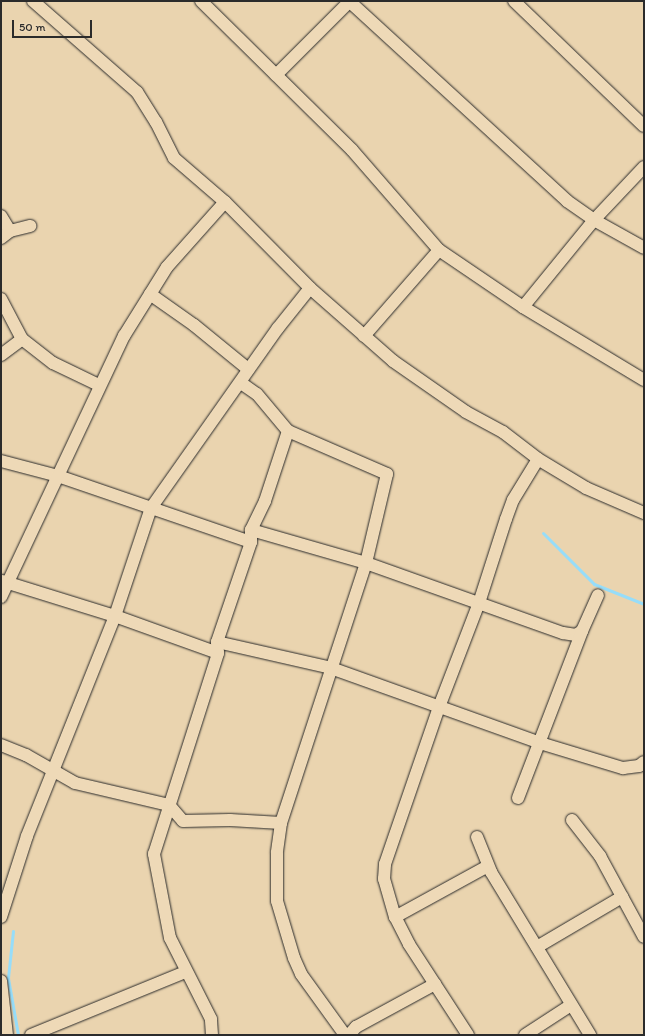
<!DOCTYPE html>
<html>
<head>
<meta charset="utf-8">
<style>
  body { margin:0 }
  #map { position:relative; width:645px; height:1036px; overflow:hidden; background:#ead4af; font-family:Itim,sans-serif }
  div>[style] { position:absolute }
  .stream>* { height:3px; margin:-1.5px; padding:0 1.5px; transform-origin:1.5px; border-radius:1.5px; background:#97ddf9 }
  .roads { filter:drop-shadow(0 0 1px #2b2b2b) drop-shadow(0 0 1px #2b2b2b) }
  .minor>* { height:12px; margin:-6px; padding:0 6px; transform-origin:6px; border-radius:6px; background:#eed9b7 }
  span { translate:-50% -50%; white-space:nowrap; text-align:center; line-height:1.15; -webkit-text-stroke:3px #eed9b7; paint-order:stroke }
  .frame { position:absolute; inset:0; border:2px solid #2b2b2b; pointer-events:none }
  .scale { position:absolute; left:12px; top:20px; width:80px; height:18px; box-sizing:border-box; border:2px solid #2b2b2b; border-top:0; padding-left:5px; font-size:12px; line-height:14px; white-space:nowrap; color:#2b2b2b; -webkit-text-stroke:3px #eed9b7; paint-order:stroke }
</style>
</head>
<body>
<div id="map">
  <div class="stream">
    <div style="left:543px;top:533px;width:72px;rotate:45deg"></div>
    <div style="left:594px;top:584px;width:54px;rotate:21.8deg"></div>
    <div style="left:13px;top:931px;width:47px;rotate:96.1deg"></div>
    <div style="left:8px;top:978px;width:58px;rotate:80deg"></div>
  </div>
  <div class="roads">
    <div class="minor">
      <div style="left:33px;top:1px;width:138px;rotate:41.2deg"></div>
      <div style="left:137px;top:92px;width:36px;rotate:58deg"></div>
      <div style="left:156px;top:122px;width:40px;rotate:63.4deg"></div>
      <div style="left:174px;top:158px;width:67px;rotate:40.8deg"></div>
      <div style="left:225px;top:202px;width:121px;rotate:45.3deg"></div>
      <div style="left:310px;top:288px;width:111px;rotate:41.3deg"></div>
      <div style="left:393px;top:361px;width:89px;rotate:34.9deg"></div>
      <div style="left:466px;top:412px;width:42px;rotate:28.4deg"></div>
      <div style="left:503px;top:432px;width:44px;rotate:37.6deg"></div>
      <div style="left:538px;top:459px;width:56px;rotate:31.1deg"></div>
      <div style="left:586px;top:488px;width:63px;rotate:23.3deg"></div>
      <div style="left:201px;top:1px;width:212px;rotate:44.6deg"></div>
      <div style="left:352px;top:150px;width:133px;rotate:49deg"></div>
      <div style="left:439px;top:250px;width:102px;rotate:34.2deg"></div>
      <div style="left:523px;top:307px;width:141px;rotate:31.1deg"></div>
      <div style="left:349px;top:1px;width:296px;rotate:42.5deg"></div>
      <div style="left:567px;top:201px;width:33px;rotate:35deg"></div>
      <div style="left:594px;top:220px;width:57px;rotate:29.2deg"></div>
      <div style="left:514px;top:1px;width:180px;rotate:43.9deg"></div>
      <div style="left:276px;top:75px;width:105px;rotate:-45deg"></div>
      <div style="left:1px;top:216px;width:17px;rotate:59deg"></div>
      <div style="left:1px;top:238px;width:11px;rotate:-38deg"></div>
      <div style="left:10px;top:231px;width:21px;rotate:-14deg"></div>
      <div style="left:150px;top:294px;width:54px;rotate:35.2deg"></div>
      <div style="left:194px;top:325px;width:70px;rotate:39.2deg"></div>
      <div style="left:1px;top:299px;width:45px;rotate:62.3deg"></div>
      <div style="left:22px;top:339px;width:39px;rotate:38deg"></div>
      <div style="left:53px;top:363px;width:51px;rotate:25.6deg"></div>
      <div style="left:523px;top:307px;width:112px;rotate:-50.8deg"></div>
      <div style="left:594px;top:220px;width:73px;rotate:-46.7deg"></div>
      <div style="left:364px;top:336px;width:114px;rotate:-48.9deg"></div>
      <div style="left:1px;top:355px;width:26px;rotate:-37deg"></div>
      <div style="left:241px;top:383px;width:19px;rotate:35deg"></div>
      <div style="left:257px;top:394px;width:48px;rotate:50deg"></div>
      <div style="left:288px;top:431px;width:108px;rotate:23.5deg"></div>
      <div style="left:387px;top:474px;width:91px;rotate:103.3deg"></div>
      <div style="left:366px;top:563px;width:274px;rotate:108.1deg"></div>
      <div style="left:281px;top:823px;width:30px;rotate:98deg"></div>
      <div style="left:277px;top:853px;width:48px;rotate:90deg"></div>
      <div style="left:277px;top:901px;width:59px;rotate:73.4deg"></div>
      <div style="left:294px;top:958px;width:17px;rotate:66deg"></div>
      <div style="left:301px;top:974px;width:75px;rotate:54.2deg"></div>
      <div style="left:1px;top:461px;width:59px;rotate:14.7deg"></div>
      <div style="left:58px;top:476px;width:204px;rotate:18.9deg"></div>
      <div style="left:251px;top:530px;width:120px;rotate:16deg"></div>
      <div style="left:366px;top:563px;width:209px;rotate:19.6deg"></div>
      <div style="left:563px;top:633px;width:13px;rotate:9deg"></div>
      <div style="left:576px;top:635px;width:7px;rotate:-34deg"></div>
      <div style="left:582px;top:631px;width:39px;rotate:-66deg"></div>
      <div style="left:2px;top:581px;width:118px;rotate:17.2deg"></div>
      <div style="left:115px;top:616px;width:109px;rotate:19.8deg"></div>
      <div style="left:1px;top:597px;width:289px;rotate:-64.8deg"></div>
      <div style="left:124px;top:336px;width:81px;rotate:-58.1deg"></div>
      <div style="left:167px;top:267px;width:87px;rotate:-48.3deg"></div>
      <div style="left:217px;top:642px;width:117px;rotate:12.8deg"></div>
      <div style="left:331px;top:668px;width:222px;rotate:19.7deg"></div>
      <div style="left:540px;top:743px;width:87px;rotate:16.8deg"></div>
      <div style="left:623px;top:768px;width:16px;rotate:-7deg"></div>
      <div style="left:639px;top:766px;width:6px;rotate:-39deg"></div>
      <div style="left:1px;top:745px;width:27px;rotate:22deg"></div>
      <div style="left:26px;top:755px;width:56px;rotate:29.7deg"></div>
      <div style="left:75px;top:783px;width:97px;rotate:13.2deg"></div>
      <div style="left:169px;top:805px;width:21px;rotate:49deg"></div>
      <div style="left:183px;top:821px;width:47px;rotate:-1.2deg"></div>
      <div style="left:230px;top:820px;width:51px;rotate:3.4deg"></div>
      <div style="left:518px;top:798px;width:179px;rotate:-69deg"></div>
      <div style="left:572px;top:820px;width:46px;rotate:52.1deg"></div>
      <div style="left:600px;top:856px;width:92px;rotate:61.5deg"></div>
      <div style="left:477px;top:837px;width:38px;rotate:68deg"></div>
      <div style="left:491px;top:872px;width:191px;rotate:58.7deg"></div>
      <div style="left:1px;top:917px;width:85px;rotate:-72.2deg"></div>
      <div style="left:27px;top:836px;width:237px;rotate:-68.2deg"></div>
      <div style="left:115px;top:616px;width:114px;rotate:-71.6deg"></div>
      <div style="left:151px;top:508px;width:220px;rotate:-54.8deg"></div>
      <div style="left:278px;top:328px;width:51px;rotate:-51.3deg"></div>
      <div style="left:395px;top:917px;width:106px;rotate:-28.7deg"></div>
      <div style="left:537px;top:947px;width:99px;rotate:-30.5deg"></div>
      <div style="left:1px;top:981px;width:54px;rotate:83.7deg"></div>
      <div style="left:31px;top:1035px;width:166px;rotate:-22.2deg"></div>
      <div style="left:212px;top:1035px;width:16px;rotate:-94deg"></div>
      <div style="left:211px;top:1019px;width:91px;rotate:-116.8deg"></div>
      <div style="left:170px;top:938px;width:86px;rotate:-100.8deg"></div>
      <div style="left:154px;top:854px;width:211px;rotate:-72.3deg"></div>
      <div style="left:218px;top:653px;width:11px;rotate:-95deg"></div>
      <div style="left:217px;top:642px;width:106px;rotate:-71.2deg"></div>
      <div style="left:251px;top:542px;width:12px;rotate:-90deg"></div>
      <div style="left:251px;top:530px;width:32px;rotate:-64deg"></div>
      <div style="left:265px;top:501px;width:74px;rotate:-71.8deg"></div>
      <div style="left:349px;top:1035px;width:11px;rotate:-49deg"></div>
      <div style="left:356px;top:1027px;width:90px;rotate:-28.6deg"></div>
      <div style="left:468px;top:1035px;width:108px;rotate:-123deg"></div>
      <div style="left:409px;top:944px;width:30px;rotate:-117deg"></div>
      <div style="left:395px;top:917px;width:40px;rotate:-106deg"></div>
      <div style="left:384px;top:879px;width:15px;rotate:-86deg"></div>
      <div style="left:385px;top:864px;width:166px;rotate:-71deg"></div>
      <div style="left:439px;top:707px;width:111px;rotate:-69deg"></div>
      <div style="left:479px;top:603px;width:88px;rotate:-72.2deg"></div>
      <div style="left:506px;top:519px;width:20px;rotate:-70deg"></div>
      <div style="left:513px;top:500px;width:48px;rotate:-58.6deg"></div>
      <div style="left:525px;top:1035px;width:55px;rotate:-33.1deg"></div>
    </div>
  </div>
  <div class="frame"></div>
  <div class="scale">50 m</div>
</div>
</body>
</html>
